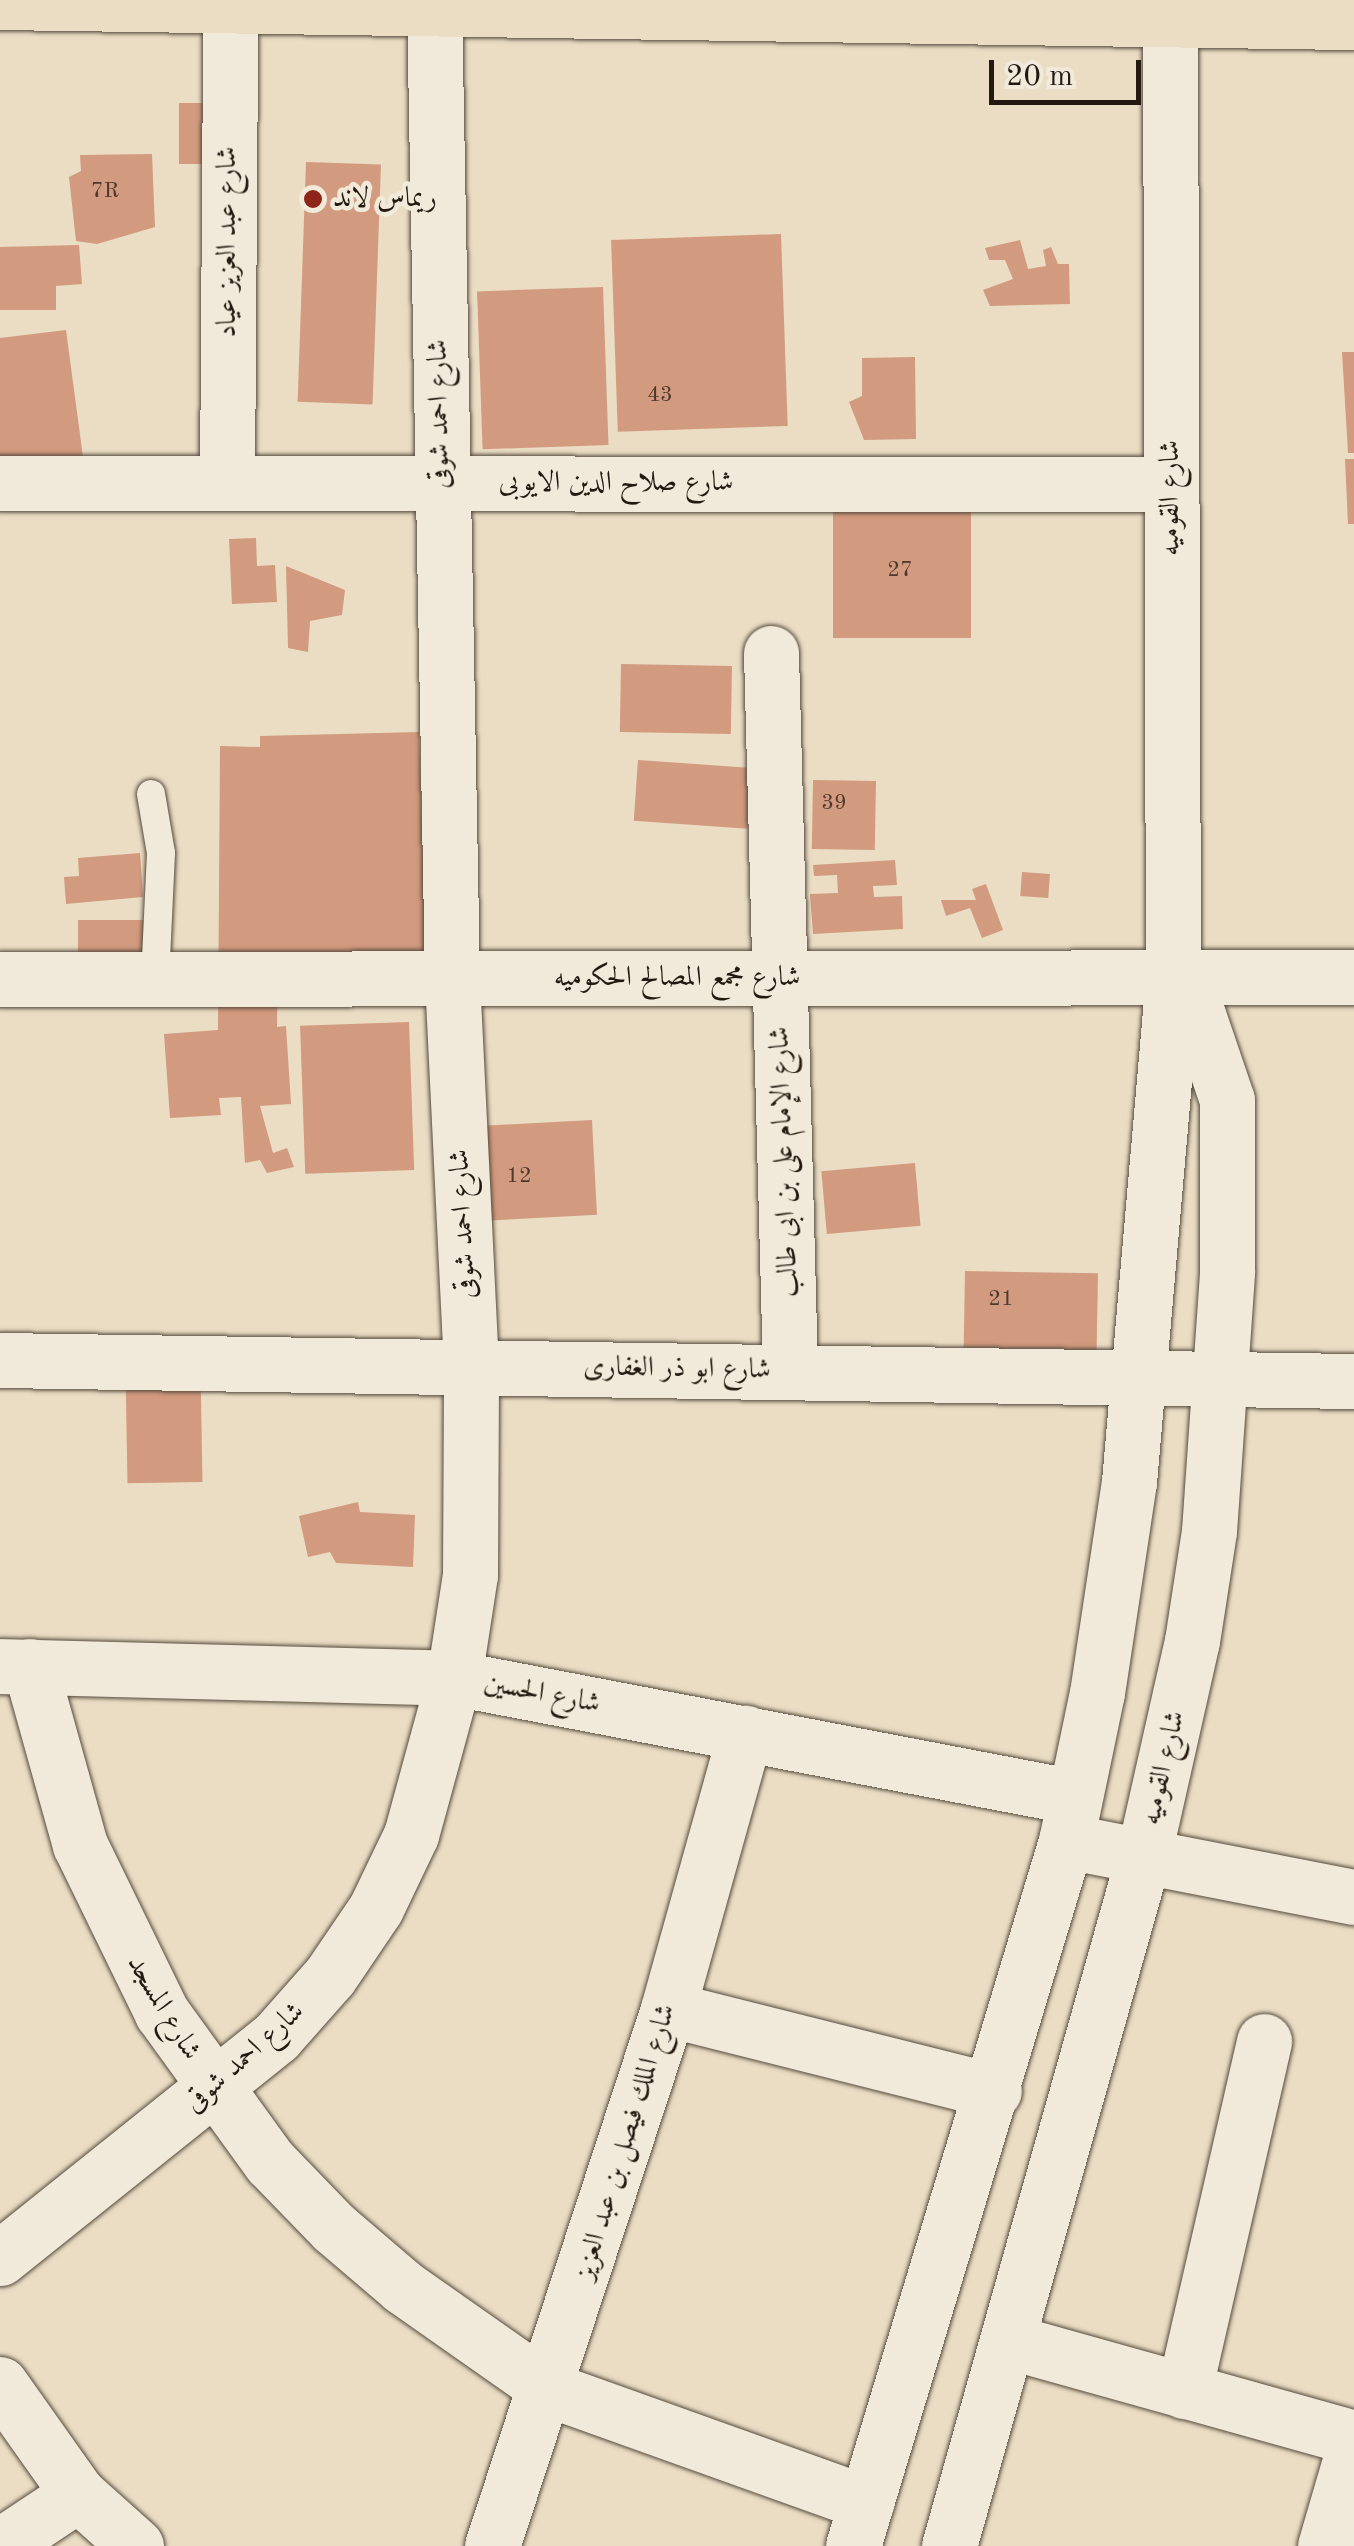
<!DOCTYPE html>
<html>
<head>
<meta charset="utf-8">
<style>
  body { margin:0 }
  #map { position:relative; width:1354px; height:2546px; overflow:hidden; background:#eaddc4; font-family:"Old Standard TT",Amiri,serif }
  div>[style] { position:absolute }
  .building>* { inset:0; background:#d29a7e; transform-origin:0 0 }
  .roads { filter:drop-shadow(0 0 2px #554a3d) drop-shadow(0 0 2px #554a3d) }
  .lane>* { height:28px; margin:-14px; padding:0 14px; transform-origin:14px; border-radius:14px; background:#f1e9d9 }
  .street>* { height:55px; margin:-27.5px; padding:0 27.5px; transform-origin:27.5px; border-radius:27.5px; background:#f1e9d9 }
  .primary>* { height:55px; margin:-27.5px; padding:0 27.5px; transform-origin:27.5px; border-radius:27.5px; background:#eaddc4 }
  .dots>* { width:28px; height:28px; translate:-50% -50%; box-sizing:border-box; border:5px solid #f1e9d9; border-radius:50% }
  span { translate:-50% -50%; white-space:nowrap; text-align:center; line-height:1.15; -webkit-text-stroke:9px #f1e9d9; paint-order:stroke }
  .number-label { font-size:22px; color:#4f392c }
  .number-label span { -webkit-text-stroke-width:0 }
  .poi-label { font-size:28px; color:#231910 }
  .left { translate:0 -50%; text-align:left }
  .street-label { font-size:28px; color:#231910 }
  .scale { position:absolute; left:989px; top:60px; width:152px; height:45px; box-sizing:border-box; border:5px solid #231910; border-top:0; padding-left:12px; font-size:30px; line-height:35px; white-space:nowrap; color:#231910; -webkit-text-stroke:8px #f1e9d9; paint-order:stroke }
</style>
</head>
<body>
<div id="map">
  <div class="building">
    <div style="left:179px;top:103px;width:34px;height:61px"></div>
    <div style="clip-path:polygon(152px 154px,155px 227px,97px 244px,76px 241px,69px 177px,81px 171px,80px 155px)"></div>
    <div style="left:306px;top:162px;width:75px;height:240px;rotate:2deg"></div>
    <div style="left:781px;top:234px;width:192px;height:170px;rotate:88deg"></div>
    <div style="clip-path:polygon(1020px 240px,1028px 269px,1046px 266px,1043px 250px,1051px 247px,1058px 264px,1069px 264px,1070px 304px,990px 306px,983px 290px,1013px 279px,1005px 260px,989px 260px,985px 248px)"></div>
    <div style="clip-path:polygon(79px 245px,82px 284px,56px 286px,56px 310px,0 310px,0 247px)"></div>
    <div style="left:603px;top:287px;width:158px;height:126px;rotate:88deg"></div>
    <div style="clip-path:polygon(66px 330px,83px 457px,0 467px,0 338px)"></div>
    <div style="clip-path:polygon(1342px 352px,1354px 352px,1354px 453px,1348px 453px)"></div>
    <div style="clip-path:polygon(915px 357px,916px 439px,864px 440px,849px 402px,862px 396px,862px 358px)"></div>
    <div style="clip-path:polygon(1345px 459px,1354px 459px,1354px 524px,1348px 524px)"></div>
    <div style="left:833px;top:493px;width:138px;height:145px"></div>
    <div style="clip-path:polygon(256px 538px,257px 566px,275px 565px,277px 602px,232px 604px,229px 539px)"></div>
    <div style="clip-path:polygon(286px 566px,345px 590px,342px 615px,310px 621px,308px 652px,288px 648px)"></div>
    <div style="left:621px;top:664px;width:111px;height:68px;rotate:1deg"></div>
    <div style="clip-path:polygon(419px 732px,426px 954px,278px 958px,277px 1027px,286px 1026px,291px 1104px,260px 1106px,273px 1153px,287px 1148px,294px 1167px,267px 1173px,260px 1160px,245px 1163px,241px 1097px,219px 1098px,221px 1115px,170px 1118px,164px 1034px,218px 1030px,220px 746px,260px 747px,260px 736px)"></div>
    <div style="left:638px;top:760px;width:114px;height:61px;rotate:4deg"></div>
    <div style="left:813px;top:780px;width:63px;height:69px;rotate:1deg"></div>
    <div style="clip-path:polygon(140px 853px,143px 897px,66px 904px,64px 877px,79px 876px,78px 858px)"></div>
    <div style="clip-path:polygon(895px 860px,897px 885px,873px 886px,874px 897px,902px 896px,903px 929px,813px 934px,810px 894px,838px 893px,837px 875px,814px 876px,813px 865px)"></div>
    <div style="left:1022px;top:872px;width:28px;height:24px;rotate:4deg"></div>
    <div style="clip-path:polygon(986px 884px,1003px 930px,982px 938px,970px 908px,946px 916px,941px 900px,976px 900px,972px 889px)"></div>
    <div style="left:78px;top:920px;width:75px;height:43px"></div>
    <div style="left:409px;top:1022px;width:148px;height:109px;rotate:88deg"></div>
    <div style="left:592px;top:1120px;width:95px;height:123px;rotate:87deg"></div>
    <div style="left:915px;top:1163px;width:63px;height:94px;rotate:85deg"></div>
    <div style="left:965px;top:1271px;width:133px;height:90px;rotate:1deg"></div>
    <div style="left:200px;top:1340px;width:142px;height:75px;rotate:89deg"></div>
    <div style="clip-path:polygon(358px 1502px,360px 1512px,415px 1515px,413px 1567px,336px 1563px,330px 1552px,308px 1557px,299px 1516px)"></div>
  </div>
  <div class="roads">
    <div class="lane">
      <div style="left:151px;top:794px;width:60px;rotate:80.4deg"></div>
      <div style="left:161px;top:853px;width:126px;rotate:92.7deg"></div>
    </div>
    <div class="street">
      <div style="left:0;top:483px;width:1171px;rotate:0.05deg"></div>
      <div style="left:227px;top:483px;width:483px;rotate:-89.6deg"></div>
      <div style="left:771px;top:653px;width:717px;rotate:88.48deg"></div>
      <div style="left:0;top:979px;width:1354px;rotate:-0.08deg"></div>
      <div style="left:0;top:1360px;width:1354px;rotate:0.89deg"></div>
      <div style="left:0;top:1666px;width:454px;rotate:1.5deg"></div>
      <div style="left:454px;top:1678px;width:632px;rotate:10.85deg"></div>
      <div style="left:30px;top:1666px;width:186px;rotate:74.4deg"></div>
      <div style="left:80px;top:1845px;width:187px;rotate:64deg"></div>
      <div style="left:162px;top:2013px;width:184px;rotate:54.1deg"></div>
      <div style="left:270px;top:2162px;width:92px;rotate:45.9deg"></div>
      <div style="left:334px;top:2228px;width:91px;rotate:40.5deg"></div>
      <div style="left:403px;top:2287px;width:177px;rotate:35.1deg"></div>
      <div style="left:548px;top:2389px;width:338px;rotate:19.7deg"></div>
      <div style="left:1066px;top:1841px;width:293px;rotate:11deg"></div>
      <div style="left:668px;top:2009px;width:336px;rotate:14.1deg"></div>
      <div style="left:0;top:2258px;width:354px;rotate:-38.7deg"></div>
      <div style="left:276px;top:2037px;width:81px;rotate:-48.5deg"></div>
      <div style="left:330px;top:1976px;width:82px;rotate:-55.9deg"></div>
      <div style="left:376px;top:1908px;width:81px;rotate:-64.4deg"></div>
      <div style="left:411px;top:1835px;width:163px;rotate:-74.7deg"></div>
      <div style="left:454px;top:1678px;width:104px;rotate:-81.2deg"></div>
      <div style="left:470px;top:1575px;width:208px;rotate:-89.7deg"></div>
      <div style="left:471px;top:1367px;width:389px;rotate:-92.8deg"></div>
      <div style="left:452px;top:978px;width:970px;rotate:-91.06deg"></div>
      <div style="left:1011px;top:2342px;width:356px;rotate:15.6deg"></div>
      <div style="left:0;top:2384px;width:135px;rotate:54.7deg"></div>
      <div style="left:78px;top:2494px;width:78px;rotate:41.9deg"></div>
      <div style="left:1184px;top:2391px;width:359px;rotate:-77.1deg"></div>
      <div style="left:0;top:2546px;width:94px;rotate:-33.7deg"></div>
      <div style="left:492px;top:2546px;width:565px;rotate:-71.85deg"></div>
      <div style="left:668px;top:2009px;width:287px;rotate:-74.4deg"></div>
      <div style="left:853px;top:2546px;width:736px;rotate:-73.19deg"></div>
      <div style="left:1066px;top:1841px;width:151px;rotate:-78.2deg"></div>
      <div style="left:1097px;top:1693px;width:213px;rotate:-81.4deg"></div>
      <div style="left:1129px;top:1482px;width:507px;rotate:-85.02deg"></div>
      <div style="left:1173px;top:977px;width:958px;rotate:-90.18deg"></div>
      <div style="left:949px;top:2546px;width:715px;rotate:-74.25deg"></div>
      <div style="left:1143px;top:1858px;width:222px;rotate:-77.3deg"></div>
      <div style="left:1192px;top:1641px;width:111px;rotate:-81.2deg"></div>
      <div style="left:1209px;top:1531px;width:261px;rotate:-86deg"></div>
      <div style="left:1227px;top:1271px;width:171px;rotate:-90deg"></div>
      <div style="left:1227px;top:1100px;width:90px;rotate:-108.8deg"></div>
      <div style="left:1198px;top:1015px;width:45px;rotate:-123.3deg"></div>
      <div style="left:1325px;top:2546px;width:103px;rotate:-73.7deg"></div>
    </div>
    <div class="primary">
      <div style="left:0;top:2px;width:1354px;rotate:0.85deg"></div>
    </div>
  </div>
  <div class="dots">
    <div style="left:313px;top:199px;background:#8f2418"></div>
  </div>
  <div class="number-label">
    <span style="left:105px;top:192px">7R</span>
    <span style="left:660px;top:396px">43</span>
    <span style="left:900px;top:571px">27</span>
    <span style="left:834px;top:804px">39</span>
    <span style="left:519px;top:1177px">12</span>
    <span style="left:1001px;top:1300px">21</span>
  </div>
  <div class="poi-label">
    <span class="left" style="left:333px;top:199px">ريماس لاند</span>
  </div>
  <div class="street-label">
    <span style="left:228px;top:242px;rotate:-90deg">شارع عبد العزيز عياد</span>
    <span style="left:440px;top:414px;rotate:-91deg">شارع احمد شوقى</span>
    <span style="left:616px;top:483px">شارع صلاح الدين الايوبى</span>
    <span style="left:1171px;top:498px;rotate:-90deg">شارع القوميه</span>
    <span style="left:677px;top:978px">شارع مجمع المصالح الحكوميه</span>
    <span style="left:785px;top:1162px;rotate:-92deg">شارع الإمام على بن ابى طالب</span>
    <span style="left:464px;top:1224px;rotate:-93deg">شارع احمد شوقى</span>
    <span style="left:677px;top:1369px;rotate:1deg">شارع ابو ذر الغفارى</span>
    <span style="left:542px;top:1694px;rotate:11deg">شارع الحسين</span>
    <span style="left:1164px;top:1768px;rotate:-77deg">شارع القوميه</span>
    <span style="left:163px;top:2008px;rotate:59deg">شارع المسجد</span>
    <span style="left:245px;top:2058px;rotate:-42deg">شارع احمد شوقى</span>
    <span style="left:626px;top:2142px;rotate:-73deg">شارع الملك فيصل بن عبد العزيز</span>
  </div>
  <div class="scale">20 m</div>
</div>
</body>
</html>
